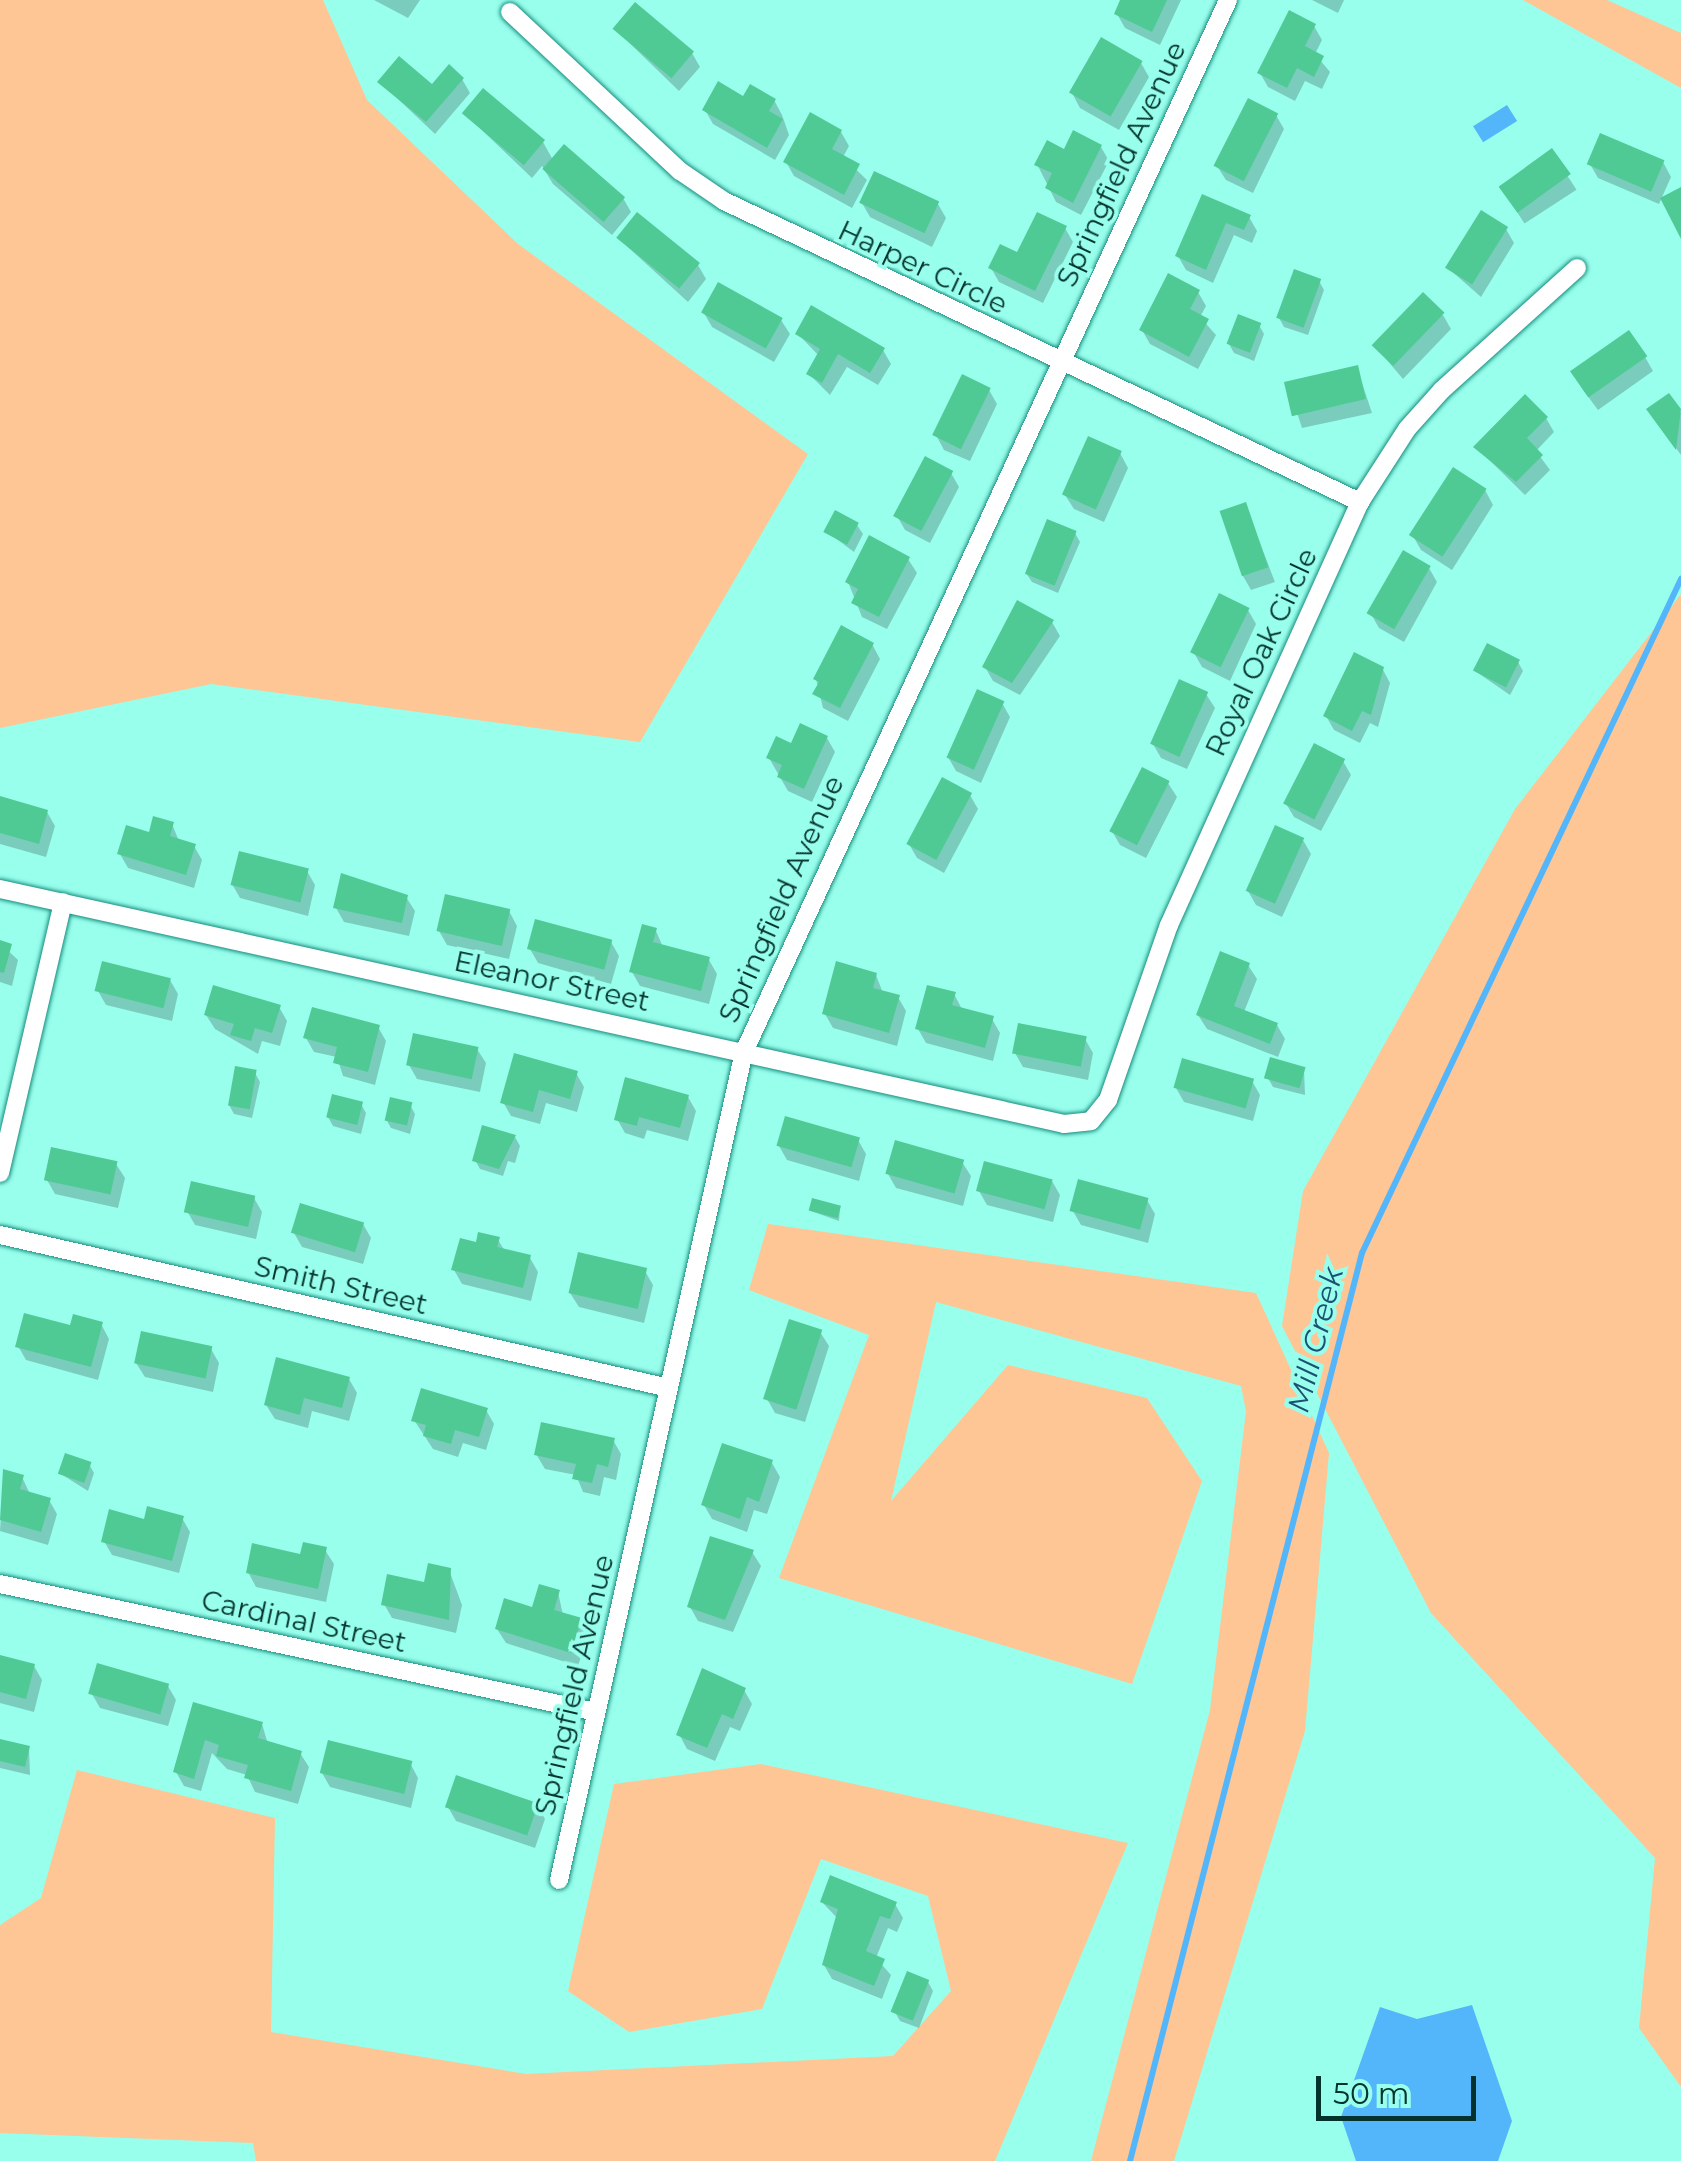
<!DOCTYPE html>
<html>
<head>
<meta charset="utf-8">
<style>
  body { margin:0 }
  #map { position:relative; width:1681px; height:2161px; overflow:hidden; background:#99ffed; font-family:Montserrat,sans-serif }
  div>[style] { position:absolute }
  .green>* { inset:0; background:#fec595 }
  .water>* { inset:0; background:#54b6fa; transform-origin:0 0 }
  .shadow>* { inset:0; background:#0003; transform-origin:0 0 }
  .stream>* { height:6px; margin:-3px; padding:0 3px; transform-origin:3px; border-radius:3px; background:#54b6fa }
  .building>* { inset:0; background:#50ca95; transform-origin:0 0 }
  .roads { filter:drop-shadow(0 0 2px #158c7d) drop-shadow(0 0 2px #158c7d) }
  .minor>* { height:18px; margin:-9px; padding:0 9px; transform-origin:9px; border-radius:9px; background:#fff }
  span { translate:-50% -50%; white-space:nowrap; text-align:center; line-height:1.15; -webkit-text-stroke:8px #99ffed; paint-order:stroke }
  .street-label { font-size:28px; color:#03332c }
  .water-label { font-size:30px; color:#1d5173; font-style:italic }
  .scale { position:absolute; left:1316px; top:2076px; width:160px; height:45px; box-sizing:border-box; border:5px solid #03332c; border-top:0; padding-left:12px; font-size:30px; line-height:35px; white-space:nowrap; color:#03332c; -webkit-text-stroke:8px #99ffed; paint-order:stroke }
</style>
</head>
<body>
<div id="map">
  <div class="green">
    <div style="clip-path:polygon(0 0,323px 0,367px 100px,518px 244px,808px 454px,640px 742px,211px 684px,0 728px)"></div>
    <div style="clip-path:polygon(1523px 0,1607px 0,1681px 33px,1681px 88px)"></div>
    <div style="clip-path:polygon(1681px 594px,1681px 2087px,1639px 2028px,1655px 1858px,1431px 1613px,1282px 1326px,1303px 1191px,1515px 809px)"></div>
    <div style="clip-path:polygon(768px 1224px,1256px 1293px,1329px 1453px,1305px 1731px,1174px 2161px,1091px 2161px,1210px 1710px,1246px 1411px,1241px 1386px,936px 1302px,891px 1501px,1008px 1365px,1147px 1398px,1202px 1481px,1132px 1684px,779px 1578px,869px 1335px,749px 1290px)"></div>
    <div style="clip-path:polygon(761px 1764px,1128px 1843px,995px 2161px,256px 2161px,253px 2143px,0 2133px,0 1925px,41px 1898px,77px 1770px,275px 1818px,271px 2032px,526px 2074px,893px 2056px,951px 1991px,928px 1896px,821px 1859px,762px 2009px,629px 2032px,568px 1991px,614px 1784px)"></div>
  </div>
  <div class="water">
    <div style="left:1507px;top:105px;width:19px;height:40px;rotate:58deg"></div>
    <div style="clip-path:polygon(1472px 2005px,1512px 2121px,1498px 2161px,1356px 2161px,1341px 2117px,1380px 2007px,1417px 2019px)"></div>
  </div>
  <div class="shadow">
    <div style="clip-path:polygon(374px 0,420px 0,408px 18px)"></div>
    <div style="clip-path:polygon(1123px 0,1181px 0,1160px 45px,1125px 28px,1117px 14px)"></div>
    <div style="clip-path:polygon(1312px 0,1344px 0,1338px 13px)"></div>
    <div style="clip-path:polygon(1314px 26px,1322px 40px,1315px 54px,1330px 72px,1322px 89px,1305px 81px,1295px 101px,1268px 87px,1260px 73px)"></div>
    <div style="clip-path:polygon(615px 29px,692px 53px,700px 67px,679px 91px)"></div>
    <div style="clip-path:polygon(1141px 63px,1149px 77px,1119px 130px,1080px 108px,1072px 93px)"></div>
    <div style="clip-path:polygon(462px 79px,470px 93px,435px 134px,380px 82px,432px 87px)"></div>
    <div style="clip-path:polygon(744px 99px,774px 100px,782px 115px,789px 135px,775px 160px,713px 124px,705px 110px)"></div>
    <div style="clip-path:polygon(465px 114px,543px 142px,553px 160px,623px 198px,631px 212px,612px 235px,553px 184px,542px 166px,532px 178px)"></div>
    <div style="clip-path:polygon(1276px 115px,1284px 129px,1253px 193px,1226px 180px,1217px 166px)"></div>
    <div style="clip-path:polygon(841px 132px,849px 146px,843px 157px,867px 180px,852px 208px,794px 176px,786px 162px)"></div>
    <div style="clip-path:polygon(1101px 147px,1109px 161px,1081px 215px,1056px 202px,1037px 164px)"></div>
    <div style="left:1552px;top:152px;width:45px;height:62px;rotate:57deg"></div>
    <div style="clip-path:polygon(1663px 162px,1671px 177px,1659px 204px,1598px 178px,1590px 164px)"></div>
    <div style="clip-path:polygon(1203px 197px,1249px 217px,1257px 231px,1252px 243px,1234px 235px,1213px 283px,1186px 270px,1178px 256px)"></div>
    <div style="clip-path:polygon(862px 203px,938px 204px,946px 218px,932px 247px,870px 217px)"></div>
    <div style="clip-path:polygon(1065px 228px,1073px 242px,1043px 303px,999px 282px,991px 268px)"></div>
    <div style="clip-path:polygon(1506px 229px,1514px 243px,1481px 297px,1448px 268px)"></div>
    <div style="clip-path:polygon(619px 239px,698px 265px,706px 279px,688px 302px)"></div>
    <div style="clip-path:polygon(1319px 281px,1324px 290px,1308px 335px,1284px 327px,1279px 318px)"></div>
    <div style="clip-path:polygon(1198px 292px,1206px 306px,1200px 317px,1216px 335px,1198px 369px,1150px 344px,1142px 330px)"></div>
    <div style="clip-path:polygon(704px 313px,781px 320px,790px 334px,774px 362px,712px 327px)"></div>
    <div style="clip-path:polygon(1443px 315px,1451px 329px,1403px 379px,1375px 346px)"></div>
    <div style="clip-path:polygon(1259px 325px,1264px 334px,1254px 361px,1234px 353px,1229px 344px)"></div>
    <div style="clip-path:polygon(798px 334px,883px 350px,891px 364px,878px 385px,847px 367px,830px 395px,809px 374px,819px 356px)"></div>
    <div style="clip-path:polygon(1645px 357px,1653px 371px,1598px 410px,1581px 387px)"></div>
    <div style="clip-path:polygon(1357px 368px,1372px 413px,1302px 428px,1287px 382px)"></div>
    <div style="clip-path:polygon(989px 390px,997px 404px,970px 461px,944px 450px,936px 435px)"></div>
    <div style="clip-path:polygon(1668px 396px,1681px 413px,1681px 455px,1655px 419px)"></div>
    <div style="clip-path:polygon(1546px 418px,1554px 432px,1536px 451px,1550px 470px,1525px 495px,1476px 447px)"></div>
    <div style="clip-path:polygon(1120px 453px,1128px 468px,1104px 522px,1074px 509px,1065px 495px)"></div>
    <div style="clip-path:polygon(951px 473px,959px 487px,930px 543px,905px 530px,897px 516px)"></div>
    <div style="clip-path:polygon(1485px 490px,1493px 505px,1452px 570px,1421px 550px,1413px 536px)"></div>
    <div style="clip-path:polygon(1245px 505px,1275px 582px,1251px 590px,1243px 576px)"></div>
    <div style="clip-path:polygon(857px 525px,863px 534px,854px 552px,827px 532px)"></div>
    <div style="clip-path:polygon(1075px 533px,1080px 542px,1058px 593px,1032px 582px,1026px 573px)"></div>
    <div style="clip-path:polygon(908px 559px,917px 573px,887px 629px,862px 617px,848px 582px)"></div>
    <div style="clip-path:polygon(1429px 568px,1437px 582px,1404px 642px,1379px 628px,1371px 614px)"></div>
    <div style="clip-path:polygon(1248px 610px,1256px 624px,1230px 681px,1202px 667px,1194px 653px)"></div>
    <div style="clip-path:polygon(1052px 622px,1060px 636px,1020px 695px,993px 681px,985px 667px)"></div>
    <div style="clip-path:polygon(872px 644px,880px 659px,848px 721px,823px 708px,816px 679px)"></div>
    <div style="clip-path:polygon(1518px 662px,1523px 671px,1510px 695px,1475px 671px)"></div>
    <div style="clip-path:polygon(1382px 668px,1390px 683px,1378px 727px,1370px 723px,1360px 743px,1334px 730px,1326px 716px)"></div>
    <div style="clip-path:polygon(1206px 694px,1215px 708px,1187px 769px,1161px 758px,1153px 744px)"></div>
    <div style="clip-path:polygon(1002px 703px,1010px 717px,981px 783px,956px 771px,948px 757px)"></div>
    <div style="clip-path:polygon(827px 738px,835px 752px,812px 802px,788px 791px,769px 758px)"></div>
    <div style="clip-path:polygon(1343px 761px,1351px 775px,1321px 831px,1294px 817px,1285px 802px)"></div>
    <div style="clip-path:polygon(1168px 783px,1177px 797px,1146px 858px,1120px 845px,1112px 831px)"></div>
    <div style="clip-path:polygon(970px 795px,978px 809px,944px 873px,917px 858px,909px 844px)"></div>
    <div style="clip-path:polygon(0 799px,47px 812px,55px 826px,46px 857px,0 844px)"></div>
    <div style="clip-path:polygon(172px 824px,179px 841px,194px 846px,202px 860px,194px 888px,128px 868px,120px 854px)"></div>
    <div style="clip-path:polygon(1303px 840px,1311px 854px,1282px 917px,1256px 905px,1248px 891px)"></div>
    <div style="clip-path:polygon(307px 871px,315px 885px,308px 916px,240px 898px,232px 884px)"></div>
    <div style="clip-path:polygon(406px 897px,415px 911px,409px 936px,344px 922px,336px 908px)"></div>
    <div style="clip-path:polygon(509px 911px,517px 926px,509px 959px,447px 945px,439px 931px)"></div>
    <div style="clip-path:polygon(656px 931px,663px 947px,709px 960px,717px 974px,709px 1004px,640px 986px,632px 972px)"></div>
    <div style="clip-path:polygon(611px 942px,619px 956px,611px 984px,538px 963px,530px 949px)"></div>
    <div style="clip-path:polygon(0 943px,18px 960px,12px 986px,0 982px)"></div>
    <div style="clip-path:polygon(1248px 965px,1257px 979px,1244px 1012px,1277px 1025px,1285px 1039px,1278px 1057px,1207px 1029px,1198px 1015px)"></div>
    <div style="clip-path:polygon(876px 975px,883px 993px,898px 997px,906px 1011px,897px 1046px,833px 1028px,825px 1014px)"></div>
    <div style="clip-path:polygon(170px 980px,178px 994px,172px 1021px,106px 1005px,98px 991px)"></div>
    <div style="clip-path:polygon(954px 994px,962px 1009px,992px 1019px,1000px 1033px,993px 1061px,926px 1043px,918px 1029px)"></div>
    <div style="clip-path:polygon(279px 1007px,287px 1021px,280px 1046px,262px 1041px,258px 1054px,215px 1029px,206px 1015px)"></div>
    <div style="clip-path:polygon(378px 1027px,386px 1041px,375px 1085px,343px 1076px,337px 1057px,314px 1052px,306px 1038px)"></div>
    <div style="clip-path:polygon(1085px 1039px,1093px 1053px,1088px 1080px,1023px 1067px,1015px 1053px)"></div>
    <div style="clip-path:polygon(477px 1049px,486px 1063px,480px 1092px,417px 1079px,409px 1065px)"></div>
    <div style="clip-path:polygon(1304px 1069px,1305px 1095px,1273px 1087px,1268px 1078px)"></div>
    <div style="clip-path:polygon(255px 1073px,260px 1082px,252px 1118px,234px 1114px,229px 1105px)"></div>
    <div style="clip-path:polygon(576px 1073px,584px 1087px,577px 1112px,546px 1103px,540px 1124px,511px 1116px,503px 1102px)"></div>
    <div style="clip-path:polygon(1252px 1081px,1260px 1095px,1253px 1121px,1184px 1102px,1176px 1088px)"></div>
    <div style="clip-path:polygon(688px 1097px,696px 1111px,688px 1141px,647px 1130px,644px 1139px,625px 1133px,617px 1119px)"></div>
    <div style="clip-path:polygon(361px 1104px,366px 1113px,361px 1134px,333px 1126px,328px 1117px)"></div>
    <div style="clip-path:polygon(410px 1105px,415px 1114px,410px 1134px,391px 1128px,386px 1119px)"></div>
    <div style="clip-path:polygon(515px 1137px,520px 1146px,515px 1163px,508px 1161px,503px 1176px,480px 1169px,475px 1160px)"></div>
    <div style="clip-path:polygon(858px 1140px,866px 1154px,859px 1181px,787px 1160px,779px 1146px)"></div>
    <div style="clip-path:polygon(962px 1162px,971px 1176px,963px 1206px,896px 1188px,888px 1174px)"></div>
    <div style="clip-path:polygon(116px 1164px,125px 1178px,118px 1208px,55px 1194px,47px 1180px)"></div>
    <div style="clip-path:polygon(1052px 1181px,1060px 1195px,1053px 1222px,987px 1205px,979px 1191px)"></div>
    <div style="clip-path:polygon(254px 1198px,262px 1212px,256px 1239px,195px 1225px,187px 1211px)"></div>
    <div style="clip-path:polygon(1147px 1200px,1155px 1214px,1148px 1243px,1081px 1225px,1073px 1211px)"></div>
    <div style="clip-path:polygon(840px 1208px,839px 1221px,811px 1211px)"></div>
    <div style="clip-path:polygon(363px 1224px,371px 1238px,363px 1264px,302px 1247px,294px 1233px)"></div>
    <div style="clip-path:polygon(498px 1240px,505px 1251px,530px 1258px,538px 1272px,531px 1301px,462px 1284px,454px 1270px)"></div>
    <div style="clip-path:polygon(645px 1271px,653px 1285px,644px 1323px,579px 1307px,570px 1293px)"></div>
    <div style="clip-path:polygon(101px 1324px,109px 1339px,98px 1380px,26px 1360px,18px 1346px)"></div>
    <div style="clip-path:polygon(820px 1332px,829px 1346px,805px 1422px,775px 1413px,767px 1399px)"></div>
    <div style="clip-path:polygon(211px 1349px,219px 1363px,213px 1392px,145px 1377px,136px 1363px)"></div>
    <div style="clip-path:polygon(349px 1379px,357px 1393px,349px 1421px,312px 1411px,308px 1428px,275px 1419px,266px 1405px)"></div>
    <div style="clip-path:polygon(486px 1410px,494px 1424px,486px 1450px,463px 1443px,458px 1457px,433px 1449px,414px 1420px)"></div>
    <div style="clip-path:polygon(613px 1440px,621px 1454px,616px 1480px,604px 1477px,600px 1496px,583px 1492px,576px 1475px,545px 1469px,536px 1454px)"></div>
    <div style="clip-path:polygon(772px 1463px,780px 1477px,767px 1514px,754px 1510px,747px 1532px,712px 1519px,704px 1505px)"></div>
    <div style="clip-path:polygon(89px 1464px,94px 1473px,88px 1491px,61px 1474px)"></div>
    <div style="clip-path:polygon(4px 1472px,22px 1477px,30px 1494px,49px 1500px,57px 1514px,48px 1545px,0 1531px)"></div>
    <div style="clip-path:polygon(182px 1518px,190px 1532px,179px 1573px,112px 1555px,104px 1541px,146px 1522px)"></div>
    <div style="clip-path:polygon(325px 1550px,334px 1564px,326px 1602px,256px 1587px,248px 1572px)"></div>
    <div style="clip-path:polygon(752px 1552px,761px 1566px,733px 1632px,698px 1621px,690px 1607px)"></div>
    <div style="clip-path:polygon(449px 1570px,462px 1605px,456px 1633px,392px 1618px,384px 1604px)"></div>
    <div style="clip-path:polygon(558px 1592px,563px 1615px,580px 1620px,588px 1635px,578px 1666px,506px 1643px,497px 1629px)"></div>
    <div style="clip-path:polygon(0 1657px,34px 1666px,42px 1680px,34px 1712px,0 1703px)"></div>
    <div style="clip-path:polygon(168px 1686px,176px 1700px,168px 1726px,100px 1708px,92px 1694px)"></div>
    <div style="clip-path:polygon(744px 1690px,752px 1704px,740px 1731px,730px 1727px,715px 1761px,687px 1749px,679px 1734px)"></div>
    <div style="clip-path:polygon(195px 1705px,262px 1724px,268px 1744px,300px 1753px,309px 1767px,298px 1804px,255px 1792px,247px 1775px,227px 1769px,212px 1753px,201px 1791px,184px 1786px,176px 1772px)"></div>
    <div style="clip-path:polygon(0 1742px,29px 1748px,30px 1775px,0 1768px)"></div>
    <div style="clip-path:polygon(410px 1763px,418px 1778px,411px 1808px,330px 1787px,322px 1773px)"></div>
    <div style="clip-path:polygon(537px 1805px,545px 1819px,535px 1848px,456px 1821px,448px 1807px)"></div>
    <div style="clip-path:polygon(822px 1902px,895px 1904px,903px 1918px,897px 1932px,888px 1928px,876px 1958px,891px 1975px,882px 1999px,832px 1979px,824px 1965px,838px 1919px)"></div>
    <div style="clip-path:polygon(928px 1982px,933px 1991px,919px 2028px,900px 2021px,895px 2012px)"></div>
  </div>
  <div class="stream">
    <div style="left:1130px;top:2161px;width:937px;rotate:-75.67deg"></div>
    <div style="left:1362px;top:1253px;width:746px;rotate:-64.67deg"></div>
  </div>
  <div class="building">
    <div style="clip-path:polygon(1120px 0,1167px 0,1152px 32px,1114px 14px)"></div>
    <div style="left:635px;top:2px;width:77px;height:35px;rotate:40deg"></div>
    <div style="clip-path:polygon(1289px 10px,1316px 24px,1305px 46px,1324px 56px,1314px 77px,1297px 68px,1287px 88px,1257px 73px)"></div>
    <div style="left:1101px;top:37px;width:48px;height:64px;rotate:30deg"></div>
    <div style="clip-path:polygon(399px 56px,432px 84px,449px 64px,464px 78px,426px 122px,377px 82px)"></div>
    <div style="clip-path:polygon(718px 81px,743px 96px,750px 84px,776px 99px,769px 111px,783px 119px,767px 148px,702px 110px)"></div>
    <div style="left:483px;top:88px;width:81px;height:33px;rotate:40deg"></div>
    <div style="left:1248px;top:98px;width:34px;height:76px;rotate:27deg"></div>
    <div style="clip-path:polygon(810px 112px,842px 130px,832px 149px,860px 164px,844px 195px,783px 162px)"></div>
    <div style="clip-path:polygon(1073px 130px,1102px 145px,1073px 203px,1045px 188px,1052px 173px,1034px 165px,1047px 140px,1064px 149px)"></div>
    <div style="left:1600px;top:133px;width:70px;height:34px;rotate:23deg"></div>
    <div style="left:564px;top:144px;width:81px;height:33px;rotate:41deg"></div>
    <div style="left:1552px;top:148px;width:32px;height:66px;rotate:54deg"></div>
    <div style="left:874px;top:171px;width:72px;height:35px;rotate:25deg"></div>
    <div style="clip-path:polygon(1681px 187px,1681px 239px,1660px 198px)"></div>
    <div style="clip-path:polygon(1202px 194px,1251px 215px,1244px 230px,1226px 223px,1206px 270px,1175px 256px)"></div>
    <div style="left:1481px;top:210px;width:32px;height:68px;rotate:32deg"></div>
    <div style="left:637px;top:212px;width:81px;height:33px;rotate:39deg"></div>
    <div style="clip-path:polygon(1037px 212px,1067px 226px,1035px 291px,988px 268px,1000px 244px,1017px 252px)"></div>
    <div style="left:1294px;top:269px;width:29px;height:52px;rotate:20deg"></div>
    <div style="clip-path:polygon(1168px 273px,1200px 290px,1190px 309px,1209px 319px,1189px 357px,1139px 330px)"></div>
    <div style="left:718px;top:282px;width:74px;height:35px;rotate:29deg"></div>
    <div style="left:1423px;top:292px;width:30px;height:74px;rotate:44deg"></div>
    <div style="clip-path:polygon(811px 305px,885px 348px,870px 373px,838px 354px,822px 383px,806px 374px,820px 349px,795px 334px)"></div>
    <div style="left:1238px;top:314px;width:25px;height:32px;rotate:21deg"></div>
    <div style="left:1629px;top:330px;width:32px;height:72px;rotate:55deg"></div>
    <div style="left:1358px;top:365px;width:35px;height:76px;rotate:77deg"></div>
    <div style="left:962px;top:374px;width:32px;height:68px;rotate:26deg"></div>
    <div style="clip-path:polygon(1669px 393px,1681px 409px,1676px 450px,1646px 409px)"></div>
    <div style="clip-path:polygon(1525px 394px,1548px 417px,1527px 438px,1543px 455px,1516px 482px,1473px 447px)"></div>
    <div style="left:1088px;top:436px;width:37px;height:64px;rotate:24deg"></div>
    <div style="left:925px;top:456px;width:32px;height:68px;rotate:28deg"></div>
    <div style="left:1453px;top:467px;width:40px;height:81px;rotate:33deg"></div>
    <div style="left:1246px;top:502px;width:69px;height:28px;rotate:71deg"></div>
    <div style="left:835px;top:510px;width:27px;height:25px;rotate:28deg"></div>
    <div style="left:1047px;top:519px;width:32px;height:59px;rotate:22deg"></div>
    <div style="clip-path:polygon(869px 535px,910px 557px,879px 617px,851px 603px,858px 589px,845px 582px)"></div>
    <div style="left:1403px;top:550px;width:32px;height:73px;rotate:30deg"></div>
    <div style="left:1219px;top:593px;width:34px;height:66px;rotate:26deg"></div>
    <div style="clip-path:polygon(1017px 600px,1054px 620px,1012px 683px,982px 667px)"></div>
    <div style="clip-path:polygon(841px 625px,874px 643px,840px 708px,812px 694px,819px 682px,813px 679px)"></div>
    <div style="left:1487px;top:643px;width:37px;height:31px;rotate:27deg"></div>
    <div style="clip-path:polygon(1354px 652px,1384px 667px,1371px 715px,1362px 711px,1352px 731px,1323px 716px)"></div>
    <div style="left:1179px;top:679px;width:32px;height:71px;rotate:24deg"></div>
    <div style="left:977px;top:689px;width:30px;height:75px;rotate:24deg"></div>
    <div style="clip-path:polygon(800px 723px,828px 736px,804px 789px,777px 777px,782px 765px,766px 758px,776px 736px,791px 743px)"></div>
    <div style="left:1314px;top:743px;width:35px;height:68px;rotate:27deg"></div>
    <div style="left:1142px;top:767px;width:31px;height:72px;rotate:27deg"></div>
    <div style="left:942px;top:777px;width:34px;height:76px;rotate:28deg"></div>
    <div style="clip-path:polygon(0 796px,48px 810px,39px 844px,0 833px)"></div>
    <div style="clip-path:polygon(153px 816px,174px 822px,170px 836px,196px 844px,186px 875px,117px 854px,126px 825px,149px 832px)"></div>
    <div style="left:1275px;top:825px;width:32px;height:72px;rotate:24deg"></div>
    <div style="left:239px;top:851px;width:72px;height:35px;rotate:14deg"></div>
    <div style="clip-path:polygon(341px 873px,408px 895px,402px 923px,333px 908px)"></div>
    <div style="left:445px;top:894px;width:67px;height:38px;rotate:13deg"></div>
    <div style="left:535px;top:919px;width:80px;height:31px;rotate:15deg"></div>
    <div style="clip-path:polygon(642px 924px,657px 928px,653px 942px,710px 957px,701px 991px,629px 972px)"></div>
    <div style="clip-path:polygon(0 940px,12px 944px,4px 973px,0 972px)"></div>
    <div style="clip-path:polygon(1220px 951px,1250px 963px,1234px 1006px,1278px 1023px,1270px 1044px,1196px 1015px)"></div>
    <div style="left:102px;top:961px;width:71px;height:31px;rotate:14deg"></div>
    <div style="clip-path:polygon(836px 961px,877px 973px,873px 988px,900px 995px,889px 1033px,822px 1014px)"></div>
    <div style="clip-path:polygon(213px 985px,281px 1005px,272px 1033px,255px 1028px,251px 1041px,230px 1035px,234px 1024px,204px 1015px)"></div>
    <div style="clip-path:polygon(927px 985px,956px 992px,952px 1005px,994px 1016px,985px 1048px,915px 1029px)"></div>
    <div style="clip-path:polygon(312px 1007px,380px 1025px,368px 1072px,333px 1063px,337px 1047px,303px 1038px)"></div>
    <div style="left:1018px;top:1023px;width:70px;height:31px;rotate:11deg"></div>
    <div style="left:413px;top:1033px;width:67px;height:33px;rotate:12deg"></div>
    <div style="clip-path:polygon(514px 1053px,578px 1071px,570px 1099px,539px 1090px,533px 1112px,500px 1103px)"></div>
    <div style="left:1270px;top:1057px;width:37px;height:22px;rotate:16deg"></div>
    <div style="left:1182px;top:1058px;width:75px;height:31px;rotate:16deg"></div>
    <div style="left:235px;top:1066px;width:22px;height:40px;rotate:10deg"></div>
    <div style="clip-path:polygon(625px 1077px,689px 1095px,680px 1128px,639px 1117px,637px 1126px,614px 1120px)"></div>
    <div style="left:332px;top:1094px;width:32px;height:24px;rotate:14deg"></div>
    <div style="left:390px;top:1097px;width:23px;height:24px;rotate:13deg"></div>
    <div style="left:785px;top:1116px;width:78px;height:31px;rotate:16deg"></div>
    <div style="clip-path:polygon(482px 1125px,516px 1135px,499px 1169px,472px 1161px)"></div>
    <div style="left:895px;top:1140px;width:72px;height:35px;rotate:16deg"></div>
    <div style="left:51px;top:1147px;width:68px;height:34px;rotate:12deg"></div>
    <div style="left:984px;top:1161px;width:71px;height:31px;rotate:15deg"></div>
    <div style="left:1078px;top:1179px;width:73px;height:33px;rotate:15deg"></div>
    <div style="left:191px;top:1181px;width:66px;height:32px;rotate:13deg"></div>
    <div style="left:812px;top:1198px;width:30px;height:13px;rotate:15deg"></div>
    <div style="left:300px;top:1203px;width:67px;height:31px;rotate:17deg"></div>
    <div style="clip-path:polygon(478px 1232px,500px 1237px,497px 1247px,531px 1255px,523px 1288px,451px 1270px,460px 1238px,476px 1242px)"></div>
    <div style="left:578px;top:1252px;width:71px;height:42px;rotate:13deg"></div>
    <div style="clip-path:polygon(24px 1313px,70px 1325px,73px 1314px,103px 1322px,91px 1367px,15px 1347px)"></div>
    <div style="left:789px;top:1319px;width:35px;height:84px;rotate:18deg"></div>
    <div style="left:141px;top:1331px;width:73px;height:33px;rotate:12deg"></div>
    <div style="clip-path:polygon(276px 1357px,350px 1377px,342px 1408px,304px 1398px,300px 1415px,264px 1405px)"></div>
    <div style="clip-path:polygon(421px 1388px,488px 1408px,479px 1437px,455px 1430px,451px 1444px,423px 1436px,426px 1425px,411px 1421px)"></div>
    <div style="clip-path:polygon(541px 1422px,615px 1438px,608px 1467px,597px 1464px,592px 1483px,572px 1479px,576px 1464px,534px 1455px)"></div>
    <div style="clip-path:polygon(722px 1443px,773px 1460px,759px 1502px,747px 1497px,740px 1519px,701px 1505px)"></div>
    <div style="left:65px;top:1453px;width:28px;height:22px;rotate:19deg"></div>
    <div style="clip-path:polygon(3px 1469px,24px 1475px,20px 1489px,51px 1498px,41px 1532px,0 1520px)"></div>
    <div style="clip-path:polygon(147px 1506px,184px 1516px,172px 1561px,101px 1542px,109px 1509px,144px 1519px)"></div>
    <div style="clip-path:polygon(710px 1536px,754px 1550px,725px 1620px,687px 1607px)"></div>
    <div style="clip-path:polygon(303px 1542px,327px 1547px,318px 1589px,246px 1573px,252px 1543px,300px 1554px)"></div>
    <div style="clip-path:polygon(428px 1563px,451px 1568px,449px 1620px,381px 1605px,387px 1574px,424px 1582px)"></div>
    <div style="clip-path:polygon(539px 1584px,560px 1590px,554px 1610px,582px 1618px,571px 1653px,495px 1629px,504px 1598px,532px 1607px)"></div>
    <div style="clip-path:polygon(0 1655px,35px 1664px,26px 1699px,0 1692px)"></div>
    <div style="left:97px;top:1663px;width:75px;height:32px;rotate:16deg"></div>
    <div style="clip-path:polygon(702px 1668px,746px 1688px,733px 1719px,722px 1714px,707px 1748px,676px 1735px)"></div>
    <div style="clip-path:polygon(193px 1702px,263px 1722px,258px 1738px,302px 1751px,291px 1791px,244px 1778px,248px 1765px,216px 1756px,219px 1745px,205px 1740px,194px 1779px,173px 1772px)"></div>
    <div style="clip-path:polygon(0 1739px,30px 1746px,25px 1767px,0 1761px)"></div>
    <div style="left:328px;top:1740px;width:87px;height:34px;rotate:14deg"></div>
    <div style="left:456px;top:1775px;width:87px;height:34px;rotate:19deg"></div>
    <div style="clip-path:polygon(830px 1875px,897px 1902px,890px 1919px,880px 1916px,866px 1951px,885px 1959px,874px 1986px,822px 1965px,838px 1909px,820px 1902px)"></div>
    <div style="left:907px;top:1971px;width:24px;height:44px;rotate:22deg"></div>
  </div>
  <div class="roads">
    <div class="minor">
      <div style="left:510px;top:12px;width:233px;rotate:43.1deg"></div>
      <div style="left:680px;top:171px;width:53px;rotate:34.3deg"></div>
      <div style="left:724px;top:201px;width:704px;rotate:25.33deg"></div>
      <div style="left:0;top:889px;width:1090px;rotate:12.45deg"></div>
      <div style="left:1064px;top:1124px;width:27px;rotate:-6deg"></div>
      <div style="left:1091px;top:1121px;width:27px;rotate:-51deg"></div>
      <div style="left:1108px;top:1100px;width:185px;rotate:-70.8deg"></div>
      <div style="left:1169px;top:925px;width:464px;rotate:-65.7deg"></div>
      <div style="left:1360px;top:502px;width:87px;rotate:-57.2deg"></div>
      <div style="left:1407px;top:429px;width:52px;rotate:-48.1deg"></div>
      <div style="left:1442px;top:390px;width:182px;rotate:-42.1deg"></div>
      <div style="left:0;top:1173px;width:278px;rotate:-76.9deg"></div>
      <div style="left:0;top:1235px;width:686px;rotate:12.88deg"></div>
      <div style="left:0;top:1584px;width:610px;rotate:12.12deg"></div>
      <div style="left:559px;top:1880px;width:848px;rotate:-77.41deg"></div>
      <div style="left:744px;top:1052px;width:1158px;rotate:-65.29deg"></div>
    </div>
  </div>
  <div class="street-label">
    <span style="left:1121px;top:164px;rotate:-65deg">Springfield Avenue</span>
    <span style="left:923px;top:267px;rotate:25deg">Harper Circle</span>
    <span style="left:1261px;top:652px;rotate:-65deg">Royal Oak Circle</span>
    <span style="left:781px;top:899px;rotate:-66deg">Springfield Avenue</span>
    <span style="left:552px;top:981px;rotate:12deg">Eleanor Street</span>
    <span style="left:341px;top:1285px;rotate:13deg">Smith Street</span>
    <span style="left:304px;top:1621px;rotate:12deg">Cardinal Street</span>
    <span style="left:574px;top:1685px;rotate:-77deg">Springfield Avenue</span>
  </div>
  <div class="water-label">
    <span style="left:1316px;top:1340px;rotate:-76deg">Mill Creek</span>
  </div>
  <div class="scale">50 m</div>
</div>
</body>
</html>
